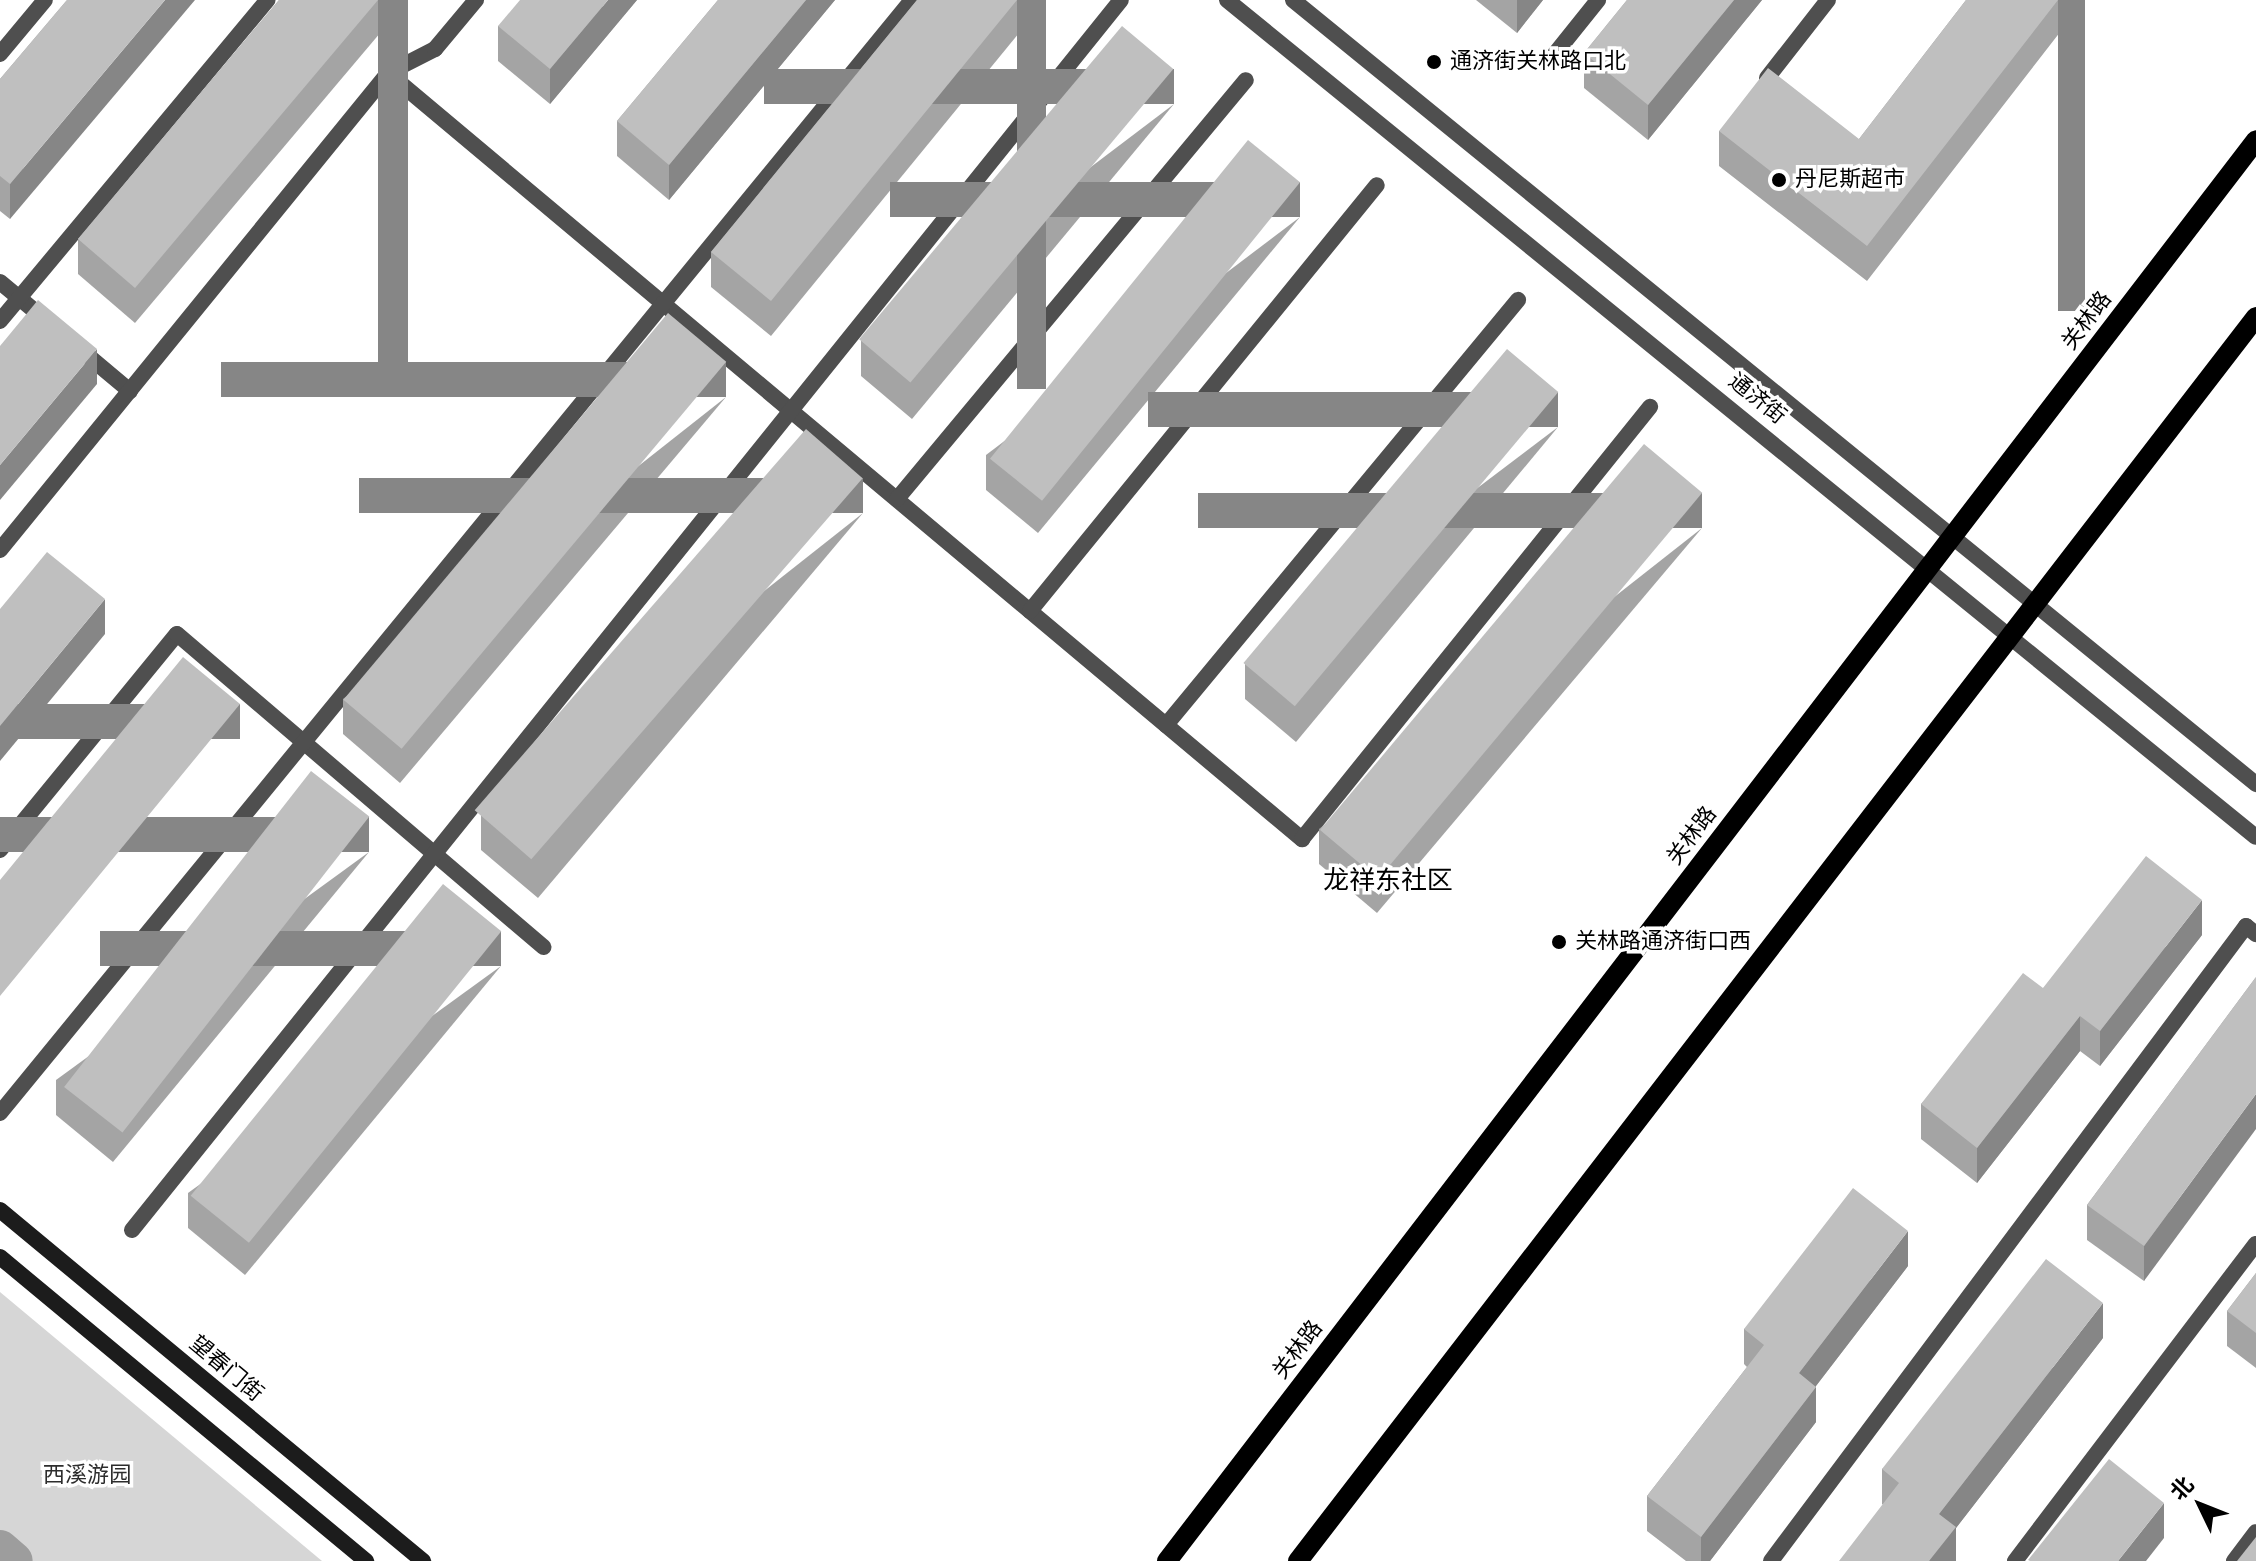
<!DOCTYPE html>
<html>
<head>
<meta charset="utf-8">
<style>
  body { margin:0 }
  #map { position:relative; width:2256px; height:1561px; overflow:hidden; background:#fff; font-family:"Alegreya Sans","Noto Sans SC",sans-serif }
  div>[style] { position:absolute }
  .green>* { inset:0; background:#d6d6d6 }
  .canal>* { height:38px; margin:-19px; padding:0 19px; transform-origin:19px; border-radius:19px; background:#9d9d9d }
  .lane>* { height:16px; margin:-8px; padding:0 8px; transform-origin:8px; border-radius:8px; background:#4f4f4f }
  .street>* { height:16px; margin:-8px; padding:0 8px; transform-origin:8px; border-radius:8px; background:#4f4f4f }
  .secondary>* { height:16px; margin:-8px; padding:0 8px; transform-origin:8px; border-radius:8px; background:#1c1c1c }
  .primary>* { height:20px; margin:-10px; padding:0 10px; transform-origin:10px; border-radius:10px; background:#000 }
  .wall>* { inset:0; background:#a4a4a4 }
  .shaded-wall>* { inset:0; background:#868686; transform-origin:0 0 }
  .building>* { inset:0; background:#bfbfbf; transform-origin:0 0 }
  .dots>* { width:22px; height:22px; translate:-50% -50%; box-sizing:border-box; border:4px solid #fff; border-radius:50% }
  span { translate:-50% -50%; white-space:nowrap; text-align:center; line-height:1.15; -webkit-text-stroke:7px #fff; paint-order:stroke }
  .poi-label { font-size:22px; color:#000 }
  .left { translate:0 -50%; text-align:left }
  .street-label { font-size:22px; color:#000 }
  .park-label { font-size:22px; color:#2d2d2d }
  .quarter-label { font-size:26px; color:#000 }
  .north { position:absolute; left:2160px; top:1465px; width:80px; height:80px; -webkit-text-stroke:6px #fff; paint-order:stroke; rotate:313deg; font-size:22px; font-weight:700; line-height:32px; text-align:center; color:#000 }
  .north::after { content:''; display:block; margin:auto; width:28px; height:36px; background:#000; clip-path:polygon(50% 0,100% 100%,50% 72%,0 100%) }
</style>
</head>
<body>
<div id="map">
  <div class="green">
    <div style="clip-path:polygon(0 1292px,322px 1561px,0 1561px)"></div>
  </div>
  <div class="canal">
    <div style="left:0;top:1549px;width:18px;rotate:41deg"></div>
  </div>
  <div class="lane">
    <div style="left:0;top:54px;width:70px;rotate:-50.2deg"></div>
    <div style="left:1550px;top:60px;width:77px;rotate:-51.3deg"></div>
    <div style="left:388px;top:73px;width:1193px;rotate:39.97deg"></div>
    <div style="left:1302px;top:839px;width:555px;rotate:-51.15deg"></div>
    <div style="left:1767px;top:78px;width:99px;rotate:-52deg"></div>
    <div style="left:0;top:282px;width:62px;rotate:39.8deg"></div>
    <div style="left:0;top:321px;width:418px;rotate:-50.2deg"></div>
    <div style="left:81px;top:350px;width:64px;rotate:39.9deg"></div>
    <div style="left:897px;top:499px;width:545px;rotate:-50.21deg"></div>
    <div style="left:0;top:550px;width:615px;rotate:-50.87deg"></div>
    <div style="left:388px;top:73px;width:53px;rotate:-27.1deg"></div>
    <div style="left:435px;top:49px;width:64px;rotate:-50.1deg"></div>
    <div style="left:1030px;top:611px;width:549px;rotate:-50.84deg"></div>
    <div style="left:1166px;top:725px;width:552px;rotate:-50.37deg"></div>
    <div style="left:0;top:850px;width:279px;rotate:-50.7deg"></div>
    <div style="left:177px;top:634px;width:482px;rotate:40.5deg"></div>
    <div style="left:0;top:1113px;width:1439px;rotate:-50.67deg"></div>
    <div style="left:132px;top:1230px;width:1578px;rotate:-51.2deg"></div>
    <div style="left:1771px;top:1561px;width:793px;rotate:-53.2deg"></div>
    <div style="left:2246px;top:926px;width:13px;rotate:39deg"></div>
    <div style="left:2015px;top:1561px;width:398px;rotate:-52.8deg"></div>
    <div style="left:2234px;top:1561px;width:36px;rotate:-53deg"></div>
  </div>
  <div class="street">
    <div style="left:1227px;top:0;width:1326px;rotate:39.13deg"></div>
    <div style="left:1293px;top:0;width:1242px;rotate:39.15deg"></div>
  </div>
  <div class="secondary">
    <div style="left:0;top:1210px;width:550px;rotate:39.69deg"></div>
    <div style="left:0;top:1257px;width:476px;rotate:39.7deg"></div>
  </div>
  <div class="primary">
    <div style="left:1167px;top:1561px;width:1790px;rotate:-52.53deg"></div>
    <div style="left:1298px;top:1561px;width:1570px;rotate:-52.4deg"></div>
  </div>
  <div class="wall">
    <div style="clip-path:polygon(67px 0,10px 219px,0 211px,0 79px)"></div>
    <div style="clip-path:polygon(279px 0,408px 0,135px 323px,78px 274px,78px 239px)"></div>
    <div style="clip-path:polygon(637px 0,550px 104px,498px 61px,498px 26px)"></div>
    <div style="clip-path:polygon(718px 0,835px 0,669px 200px,617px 156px,617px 121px)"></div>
    <div style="clip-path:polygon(917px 0,1046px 0,771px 336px,711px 287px,711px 252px)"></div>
    <div style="clip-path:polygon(1476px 0,1543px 0,1517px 33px)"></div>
    <div style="clip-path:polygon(1627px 0,1762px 0,1648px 140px,1584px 88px,1584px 53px)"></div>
    <div style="clip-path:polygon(1966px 0,2085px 0,1867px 281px,1719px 166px,1719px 131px,1859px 139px)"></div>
    <div style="clip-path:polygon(1174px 104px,912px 419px,861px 376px,861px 341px)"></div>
    <div style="clip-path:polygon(1300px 217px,1038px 533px,986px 490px,986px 455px)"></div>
    <div style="clip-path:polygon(726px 397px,400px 783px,343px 734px,343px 699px)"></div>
    <div style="clip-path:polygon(1558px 427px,1296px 742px,1245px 699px,1245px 664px)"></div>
    <div style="clip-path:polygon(863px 513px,538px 898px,481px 850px,481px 815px)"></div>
    <div style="clip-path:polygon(1702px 528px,1377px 913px,1319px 864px,1319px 829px)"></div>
    <div style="clip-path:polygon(369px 852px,113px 1162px,56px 1115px,56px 1080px)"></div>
    <div style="clip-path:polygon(2202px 935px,2100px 1066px,2080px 1051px,1977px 1183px,1921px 1139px,1921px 1104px,2043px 988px)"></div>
    <div style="clip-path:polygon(501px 966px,245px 1275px,188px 1228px,188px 1193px)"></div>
    <div style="clip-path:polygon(2256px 977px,2144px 1281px,2087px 1240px,2087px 1205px)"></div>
    <div style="clip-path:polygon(1908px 1266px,1816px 1386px,1816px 1422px,1710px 1561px,1686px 1561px,1647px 1531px,1647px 1496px,1747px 1367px,1744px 1364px,1744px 1329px)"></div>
    <div style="clip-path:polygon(2256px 1273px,2256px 1368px,2227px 1346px,2227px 1311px)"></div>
    <div style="clip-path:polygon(2103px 1338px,1956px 1528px,1956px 1561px,1882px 1504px,1882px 1469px)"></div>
  </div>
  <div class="shaded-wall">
    <div style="clip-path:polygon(165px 0,195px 0,10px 219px,10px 184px)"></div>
    <div style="left:378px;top:0;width:30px;height:377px"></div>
    <div style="clip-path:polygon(608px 0,637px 0,550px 104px,550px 69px)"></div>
    <div style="clip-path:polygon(806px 0,835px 0,669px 200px,669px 165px)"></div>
    <div style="left:1017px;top:0;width:29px;height:389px"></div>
    <div style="clip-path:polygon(1517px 0,1543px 0,1517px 33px)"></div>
    <div style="clip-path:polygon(1734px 0,1762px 0,1648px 140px,1648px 105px)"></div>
    <div style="left:2058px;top:0;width:27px;height:311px"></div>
    <div style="left:1174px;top:69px;width:35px;height:410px;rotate:90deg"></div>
    <div style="left:1300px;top:182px;width:35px;height:410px;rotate:90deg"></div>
    <div style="clip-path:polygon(97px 349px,97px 384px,0 500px,0 465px)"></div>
    <div style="left:726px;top:362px;width:35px;height:505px;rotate:90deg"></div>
    <div style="left:1558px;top:392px;width:35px;height:410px;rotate:90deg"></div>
    <div style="left:863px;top:478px;width:35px;height:504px;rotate:90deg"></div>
    <div style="left:1702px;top:493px;width:35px;height:504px;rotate:90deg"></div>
    <div style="clip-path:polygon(105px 599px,105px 634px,0 761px,0 726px)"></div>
    <div style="left:240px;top:704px;width:35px;height:378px;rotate:90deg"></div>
    <div style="left:369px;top:817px;width:35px;height:402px;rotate:90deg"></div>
    <div style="clip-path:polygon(2202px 900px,2202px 935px,2100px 1066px,2100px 1031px)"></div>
    <div style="left:501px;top:931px;width:35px;height:401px;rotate:90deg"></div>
    <div style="clip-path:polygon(2080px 1016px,2080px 1051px,1977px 1183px,1977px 1148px)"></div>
    <div style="clip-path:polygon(2256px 1094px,2256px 1129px,2144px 1281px,2144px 1246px)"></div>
    <div style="clip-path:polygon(1908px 1231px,1908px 1266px,1799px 1408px,1799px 1373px)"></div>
    <div style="clip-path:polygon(2103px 1303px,2103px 1338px,1956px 1528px,1956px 1561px,1929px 1561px,1939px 1514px)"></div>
    <div style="clip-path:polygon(1816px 1387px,1816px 1422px,1710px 1561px,1701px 1561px,1701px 1537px)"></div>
    <div style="clip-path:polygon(2164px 1503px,2164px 1538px,2146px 1561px,2118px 1561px)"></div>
  </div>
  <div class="building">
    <div style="clip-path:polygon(67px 0,165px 0,10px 184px,0 176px,0 79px)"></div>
    <div style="clip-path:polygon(279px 0,378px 0,135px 288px,78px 239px)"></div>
    <div style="clip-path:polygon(520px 0,608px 0,550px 69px,498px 26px)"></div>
    <div style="clip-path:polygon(718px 0,806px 0,669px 165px,617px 121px)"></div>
    <div style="clip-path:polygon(917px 0,1017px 0,771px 301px,711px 252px)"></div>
    <div style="clip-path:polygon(1627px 0,1734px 0,1648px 105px,1584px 53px)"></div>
    <div style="clip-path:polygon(1966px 0,2058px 0,1867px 246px,1719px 131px,1768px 68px,1859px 139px)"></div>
    <div style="left:1122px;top:26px;width:67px;height:409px;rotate:40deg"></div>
    <div style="left:1248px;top:140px;width:67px;height:410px;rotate:39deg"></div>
    <div style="clip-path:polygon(38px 300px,97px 349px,0 465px,0 346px)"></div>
    <div style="left:668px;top:313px;width:76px;height:505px;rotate:40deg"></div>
    <div style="left:1507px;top:349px;width:67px;height:410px;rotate:40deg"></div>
    <div style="left:806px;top:429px;width:75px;height:505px;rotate:41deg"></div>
    <div style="left:1644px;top:444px;width:76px;height:504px;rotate:40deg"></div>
    <div style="clip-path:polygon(47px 552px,105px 599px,0 726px,0 609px)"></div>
    <div style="clip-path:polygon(183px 657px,240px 704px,0 996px,0 880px)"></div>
    <div style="left:311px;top:771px;width:74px;height:401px;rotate:38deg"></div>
    <div style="clip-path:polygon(2146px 856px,2202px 900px,2100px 1031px,2080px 1016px,1977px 1148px,1921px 1104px,2023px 973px,2043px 988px)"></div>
    <div style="left:443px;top:884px;width:75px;height:401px;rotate:39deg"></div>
    <div style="clip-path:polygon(2256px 977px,2256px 1094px,2144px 1246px,2087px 1205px)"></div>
    <div style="clip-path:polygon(1853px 1188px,1908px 1231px,1799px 1373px,1816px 1387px,1701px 1537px,1647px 1496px,1764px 1345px,1744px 1329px)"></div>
    <div style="clip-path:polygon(2046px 1259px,2103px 1303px,1939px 1514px,1956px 1527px,1929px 1561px,1839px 1561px,1899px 1483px,1882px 1469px)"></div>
    <div style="clip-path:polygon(2256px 1273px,2256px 1333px,2227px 1311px)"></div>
    <div style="clip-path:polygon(2109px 1459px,2164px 1503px,2118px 1561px,2030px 1561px,2028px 1560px)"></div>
    <div style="clip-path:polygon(2256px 1537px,2256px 1561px,2237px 1561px)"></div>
  </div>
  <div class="dots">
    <div style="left:1434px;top:62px;background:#000"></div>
    <div style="left:1779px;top:180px;background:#000"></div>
    <div style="left:1559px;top:942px;background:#000"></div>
  </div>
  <div class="poi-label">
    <span class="left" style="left:1450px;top:62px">通济街关林路口北</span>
    <span class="left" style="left:1795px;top:180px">丹尼斯超市</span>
    <span class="left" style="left:1575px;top:942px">关林路通济街口西</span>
  </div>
  <div class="street-label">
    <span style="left:2087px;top:321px;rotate:-53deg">关林路</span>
    <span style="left:1757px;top:399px;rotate:39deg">通济街</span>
    <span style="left:1692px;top:836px;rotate:-53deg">关林路</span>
    <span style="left:1298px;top:1350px;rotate:-53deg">关林路</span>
    <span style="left:226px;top:1369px;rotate:40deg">望春门街</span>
  </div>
  <div class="park-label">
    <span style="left:87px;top:1476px">西溪游园</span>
  </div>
  <div class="quarter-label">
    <span style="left:1388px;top:882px">龙祥东社区</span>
  </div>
  <div class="north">北</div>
</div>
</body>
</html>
